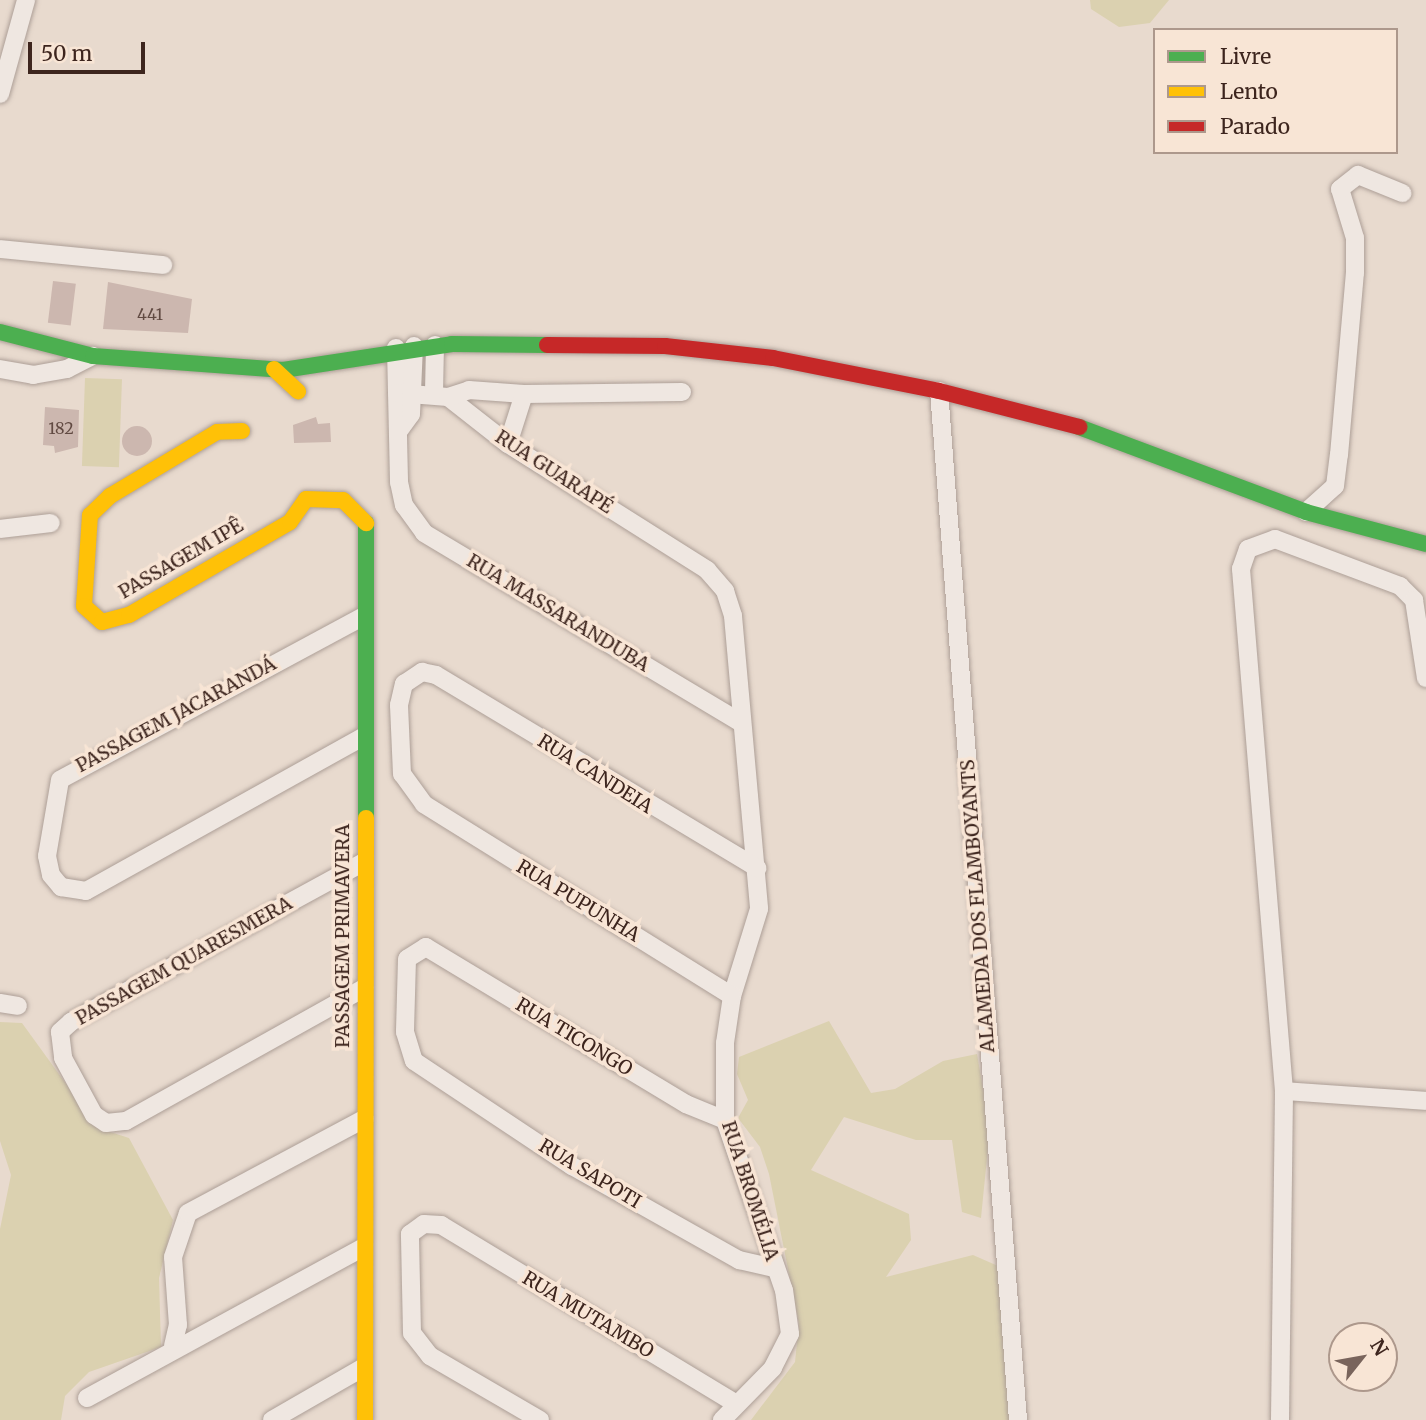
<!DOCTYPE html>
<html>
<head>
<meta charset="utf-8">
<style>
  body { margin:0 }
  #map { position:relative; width:1426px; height:1420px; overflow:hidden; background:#e8dace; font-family:Merriweather,serif }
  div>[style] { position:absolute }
  .green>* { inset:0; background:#dbd1b0; transform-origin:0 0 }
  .building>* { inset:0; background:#ccb7af; transform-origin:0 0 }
  .round { border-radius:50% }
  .roads { filter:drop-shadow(0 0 2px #ad9f97) drop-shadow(0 0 2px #ad9f97) }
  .street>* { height:18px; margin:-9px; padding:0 9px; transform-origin:9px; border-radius:9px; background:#efe7e1 }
  .fast>* { height:16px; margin:-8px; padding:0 8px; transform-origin:8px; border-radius:8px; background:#4caf50 }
  .slow>* { height:16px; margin:-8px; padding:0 8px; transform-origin:8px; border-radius:8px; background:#ffc107 }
  .jam>* { height:16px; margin:-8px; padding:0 8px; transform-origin:8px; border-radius:8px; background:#c62828 }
  span { translate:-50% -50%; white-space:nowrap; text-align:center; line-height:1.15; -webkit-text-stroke:7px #f8e5d5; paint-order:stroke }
  .number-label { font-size:16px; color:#614a42 }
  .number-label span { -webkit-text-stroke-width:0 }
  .street-label { font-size:19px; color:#3d251e }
  .legend { position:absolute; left:1153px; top:28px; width:245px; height:126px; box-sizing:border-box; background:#f8e5d5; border:2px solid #ad988c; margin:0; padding:9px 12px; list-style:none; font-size:21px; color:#3d251e }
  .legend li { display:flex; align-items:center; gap:14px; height:35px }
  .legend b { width:35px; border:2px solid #ad988c }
  .north { position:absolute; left:1328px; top:1322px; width:70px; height:70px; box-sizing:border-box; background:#f8e5d5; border:2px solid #ad988c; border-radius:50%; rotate:59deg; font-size:19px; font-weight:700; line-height:28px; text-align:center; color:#3d251e }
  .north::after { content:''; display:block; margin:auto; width:24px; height:32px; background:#79645c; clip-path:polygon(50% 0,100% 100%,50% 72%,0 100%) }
  .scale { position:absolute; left:28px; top:42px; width:117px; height:32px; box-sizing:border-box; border:4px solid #3d251e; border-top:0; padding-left:9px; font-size:21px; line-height:24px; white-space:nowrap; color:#3d251e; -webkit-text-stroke:5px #f8e5d5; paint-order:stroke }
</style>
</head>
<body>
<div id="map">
  <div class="green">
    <div style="clip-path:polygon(1090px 0,1169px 0,1150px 23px,1119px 27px,1091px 9px)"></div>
    <div style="left:85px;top:378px;width:37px;height:88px;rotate:2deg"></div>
    <div style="clip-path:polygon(829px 1021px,871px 1093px,895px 1089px,943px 1061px,977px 1054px,990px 1128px,981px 1218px,962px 1212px,952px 1140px,916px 1140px,844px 1117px,811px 1170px,909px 1214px,911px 1240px,886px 1277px,973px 1255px,998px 1266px,1012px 1420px,751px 1420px,795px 1362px,799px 1324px,769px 1174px,760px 1147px,738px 1118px,748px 1100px,737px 1074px,739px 1057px)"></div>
    <div style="clip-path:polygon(0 1022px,22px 1023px,98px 1128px,129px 1138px,173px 1220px,159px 1278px,161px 1347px,89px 1372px,65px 1396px,61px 1420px,0 1420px,0 1229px,11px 1175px,0 1141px)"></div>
  </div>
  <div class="building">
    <div style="left:53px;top:281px;width:23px;height:42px;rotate:7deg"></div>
    <div style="clip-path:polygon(108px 282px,192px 299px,188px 333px,103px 329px)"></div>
    <div style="clip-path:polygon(45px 407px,79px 410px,78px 447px,55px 453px,54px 446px,43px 445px)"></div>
    <div style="clip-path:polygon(316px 417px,318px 424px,330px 423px,331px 442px,294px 443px,293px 425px)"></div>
    <div class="round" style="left:122px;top:426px;width:30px;height:30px"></div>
  </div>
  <div class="roads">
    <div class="street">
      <div style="left:0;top:94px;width:98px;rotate:-74.5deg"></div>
      <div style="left:0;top:249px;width:164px;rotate:5.6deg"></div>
      <div style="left:396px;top:348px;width:134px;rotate:88.7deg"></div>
      <div style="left:399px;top:482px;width:24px;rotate:78deg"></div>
      <div style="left:404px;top:505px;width:34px;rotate:54deg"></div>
      <div style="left:424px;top:533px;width:370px;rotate:30.9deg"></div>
      <div style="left:0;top:369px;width:34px;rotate:10deg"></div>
      <div style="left:33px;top:375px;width:35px;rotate:-10deg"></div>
      <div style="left:67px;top:369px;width:29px;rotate:-27deg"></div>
      <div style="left:939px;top:391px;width:1032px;rotate:85.61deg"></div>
      <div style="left:397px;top:393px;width:51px;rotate:4.5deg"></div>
      <div style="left:448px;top:397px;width:76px;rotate:38.1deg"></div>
      <div style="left:508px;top:444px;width:236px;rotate:32.3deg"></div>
      <div style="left:707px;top:570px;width:28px;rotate:49deg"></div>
      <div style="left:725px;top:591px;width:26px;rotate:72deg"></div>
      <div style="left:733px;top:616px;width:294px;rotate:84.9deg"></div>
      <div style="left:759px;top:909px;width:91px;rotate:107.2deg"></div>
      <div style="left:732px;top:996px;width:48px;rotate:98.5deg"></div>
      <div style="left:725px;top:1043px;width:77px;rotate:90deg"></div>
      <div style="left:725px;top:1120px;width:180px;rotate:70.9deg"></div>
      <div style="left:784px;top:1290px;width:44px;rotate:82.2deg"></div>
      <div style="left:790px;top:1334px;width:38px;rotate:117deg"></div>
      <div style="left:773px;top:1368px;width:73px;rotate:134.4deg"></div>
      <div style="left:434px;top:393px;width:48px;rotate:-88.8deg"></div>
      <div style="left:448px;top:397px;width:22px;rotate:-18deg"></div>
      <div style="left:469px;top:390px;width:55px;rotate:4.2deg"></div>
      <div style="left:524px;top:394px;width:158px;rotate:-0.7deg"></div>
      <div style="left:398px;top:432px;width:22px;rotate:-54deg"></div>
      <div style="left:411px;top:414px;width:68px;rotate:-87.5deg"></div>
      <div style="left:508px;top:444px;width:52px;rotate:-72.3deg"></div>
      <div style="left:1306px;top:512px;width:39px;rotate:-42deg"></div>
      <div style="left:1335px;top:486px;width:31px;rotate:-83deg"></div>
      <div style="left:1339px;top:455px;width:183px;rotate:-85deg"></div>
      <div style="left:1355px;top:273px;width:35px;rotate:-90deg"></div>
      <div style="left:1355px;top:238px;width:51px;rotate:-107deg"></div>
      <div style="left:1340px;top:189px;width:23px;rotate:-38deg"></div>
      <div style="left:1358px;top:175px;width:48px;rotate:22.2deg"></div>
      <div style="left:0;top:529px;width:51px;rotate:-6.7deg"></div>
      <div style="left:364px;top:616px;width:345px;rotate:151.7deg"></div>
      <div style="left:60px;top:780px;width:77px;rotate:99.7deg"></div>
      <div style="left:47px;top:856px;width:19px;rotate:78deg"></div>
      <div style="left:51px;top:875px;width:16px;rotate:50deg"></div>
      <div style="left:61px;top:887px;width:25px;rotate:9deg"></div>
      <div style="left:86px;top:891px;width:319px;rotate:-29.1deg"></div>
      <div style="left:364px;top:862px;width:334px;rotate:151.4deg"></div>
      <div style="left:71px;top:1022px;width:15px;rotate:138deg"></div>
      <div style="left:60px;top:1032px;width:26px;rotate:83deg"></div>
      <div style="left:63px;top:1058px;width:65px;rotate:61.5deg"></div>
      <div style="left:94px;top:1115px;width:14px;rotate:34deg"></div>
      <div style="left:106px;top:1123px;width:20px;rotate:-6deg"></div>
      <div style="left:126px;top:1121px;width:273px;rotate:-29.2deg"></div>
      <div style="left:732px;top:996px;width:363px;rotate:-148.1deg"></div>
      <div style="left:424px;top:804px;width:37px;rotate:-126deg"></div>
      <div style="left:402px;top:774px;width:69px;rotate:-92.5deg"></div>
      <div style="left:399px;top:705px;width:22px;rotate:-77deg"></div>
      <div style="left:404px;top:684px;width:22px;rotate:-34deg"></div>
      <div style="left:422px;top:672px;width:14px;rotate:12deg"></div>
      <div style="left:436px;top:675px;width:375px;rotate:31deg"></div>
      <div style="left:0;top:1003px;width:18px;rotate:9deg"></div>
      <div style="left:1284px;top:1091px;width:142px;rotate:4deg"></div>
      <div style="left:725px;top:1120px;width:42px;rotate:-157.7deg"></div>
      <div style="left:686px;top:1104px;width:304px;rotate:-148.9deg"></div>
      <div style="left:426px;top:947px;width:22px;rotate:148deg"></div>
      <div style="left:407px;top:959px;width:73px;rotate:91.6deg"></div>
      <div style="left:405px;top:1032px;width:30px;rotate:73deg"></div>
      <div style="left:414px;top:1061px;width:190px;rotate:33.6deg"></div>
      <div style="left:572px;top:1166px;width:192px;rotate:29.4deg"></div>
      <div style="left:739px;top:1260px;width:37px;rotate:13deg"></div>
      <div style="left:173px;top:1346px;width:22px;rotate:-77deg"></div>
      <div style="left:178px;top:1325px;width:68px;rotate:-94.2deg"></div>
      <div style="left:173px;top:1257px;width:46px;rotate:-71.2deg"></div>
      <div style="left:188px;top:1213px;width:200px;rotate:-28.1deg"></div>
      <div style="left:87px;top:1398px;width:315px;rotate:-28.6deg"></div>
      <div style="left:272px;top:1420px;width:106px;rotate:-29.9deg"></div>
      <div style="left:540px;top:1420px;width:127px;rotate:-149.8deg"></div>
      <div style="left:430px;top:1356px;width:29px;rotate:-128deg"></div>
      <div style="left:412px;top:1333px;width:99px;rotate:-91.2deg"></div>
      <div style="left:410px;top:1234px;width:17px;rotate:-36deg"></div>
      <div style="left:424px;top:1224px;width:17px;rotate:3deg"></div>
      <div style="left:441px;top:1225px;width:345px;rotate:31.2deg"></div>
      <div style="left:1280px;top:1420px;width:329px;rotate:-89.3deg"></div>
      <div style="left:1284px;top:1091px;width:524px;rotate:-94.71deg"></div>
      <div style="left:1241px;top:569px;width:21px;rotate:-71deg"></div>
      <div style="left:1248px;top:549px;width:29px;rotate:-20deg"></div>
      <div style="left:1275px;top:539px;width:134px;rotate:20.6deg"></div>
      <div style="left:1400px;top:586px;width:20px;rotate:45deg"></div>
      <div style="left:1414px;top:600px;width:79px;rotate:81.3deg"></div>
    </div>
    <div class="fast">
      <div style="left:0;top:332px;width:96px;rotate:14.5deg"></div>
      <div style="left:93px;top:356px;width:191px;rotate:4.2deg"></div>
      <div style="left:283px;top:370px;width:171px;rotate:-8.7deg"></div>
      <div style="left:452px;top:344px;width:95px;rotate:0.6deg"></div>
      <div style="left:1079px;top:427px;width:242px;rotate:20.5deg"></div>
      <div style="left:1306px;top:512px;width:124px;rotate:14.9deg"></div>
      <div style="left:366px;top:523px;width:295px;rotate:90deg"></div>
    </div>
    <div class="slow">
      <div style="left:274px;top:369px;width:33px;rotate:43deg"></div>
      <div style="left:242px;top:431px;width:25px;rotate:178deg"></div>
      <div style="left:217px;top:432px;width:125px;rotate:149.1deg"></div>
      <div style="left:110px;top:496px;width:28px;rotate:136deg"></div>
      <div style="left:90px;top:515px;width:91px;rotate:93.8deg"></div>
      <div style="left:84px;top:606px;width:24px;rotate:42deg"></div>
      <div style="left:102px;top:622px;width:28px;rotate:-15deg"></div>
      <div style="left:129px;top:615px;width:186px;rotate:-30deg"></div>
      <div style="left:290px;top:522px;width:28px;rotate:-55deg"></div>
      <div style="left:306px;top:499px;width:37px;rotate:2deg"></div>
      <div style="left:343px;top:500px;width:33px;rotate:45deg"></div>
      <div style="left:365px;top:1420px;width:602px;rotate:-89.9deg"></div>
    </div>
    <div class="jam">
      <div style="left:547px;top:345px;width:118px;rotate:0.5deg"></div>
      <div style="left:665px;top:346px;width:109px;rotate:6.3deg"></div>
      <div style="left:773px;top:358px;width:169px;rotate:11.2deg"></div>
      <div style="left:939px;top:391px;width:145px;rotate:14.4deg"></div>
    </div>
  </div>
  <div class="number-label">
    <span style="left:150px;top:314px">441</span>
    <span style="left:61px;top:428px">182</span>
  </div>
  <div class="street-label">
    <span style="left:554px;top:472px;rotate:33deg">RUA GUARAPÉ</span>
    <span style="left:181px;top:559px;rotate:-30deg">PASSAGEM IPÊ</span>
    <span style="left:558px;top:613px;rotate:31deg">RUA MASSARANDUBA</span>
    <span style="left:176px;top:715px;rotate:-28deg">PASSAGEM JACARANDÁ</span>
    <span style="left:595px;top:774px;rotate:32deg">RUA CANDEIA</span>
    <span style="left:578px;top:901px;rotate:31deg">RUA PUPUNHA</span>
    <span style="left:978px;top:906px;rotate:-94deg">ALAMEDA DOS FLAMBOYANTS</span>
    <span style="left:343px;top:936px;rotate:-90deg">PASSAGEM PRIMAVERA</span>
    <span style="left:184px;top:961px;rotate:-29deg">PASSAGEM QUARESMERA</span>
    <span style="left:574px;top:1037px;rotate:31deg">RUA TICONGO</span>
    <span style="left:590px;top:1174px;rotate:31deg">RUA SAPOTI</span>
    <span style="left:750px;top:1191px;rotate:72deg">RUA BROMÉLIA</span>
    <span style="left:588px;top:1315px;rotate:31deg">RUA MUTAMBO</span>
  </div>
  <ul class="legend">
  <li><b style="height:9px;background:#4caf50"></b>Livre</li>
  <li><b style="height:9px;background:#ffc107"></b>Lento</li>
  <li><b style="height:9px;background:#c62828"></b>Parado</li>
  </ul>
  <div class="north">N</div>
  <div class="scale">50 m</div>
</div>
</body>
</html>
